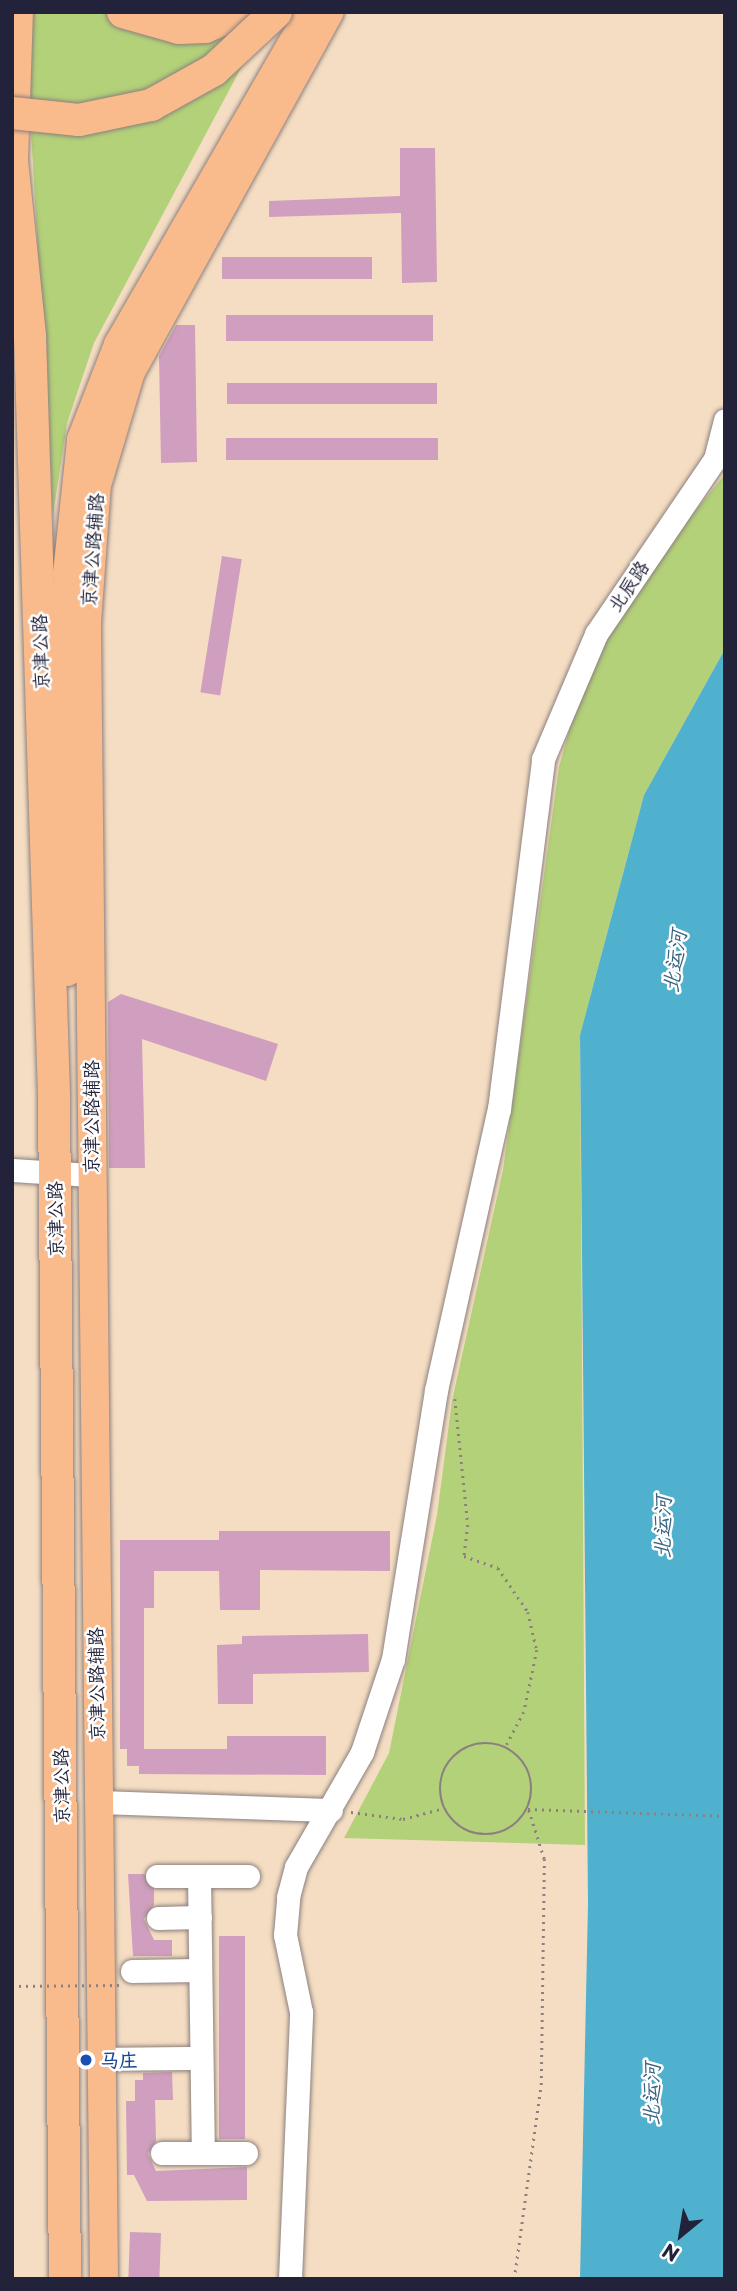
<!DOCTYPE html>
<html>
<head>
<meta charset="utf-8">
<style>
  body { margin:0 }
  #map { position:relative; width:737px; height:2291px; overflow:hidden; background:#f5ddc3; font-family:"Playpen Sans","LXGW WenKai TC",sans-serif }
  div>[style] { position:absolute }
  .green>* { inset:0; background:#b3d178 }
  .water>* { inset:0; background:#50b1cf }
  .building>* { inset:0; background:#d09ebf; transform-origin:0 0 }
  .path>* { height:2.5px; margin-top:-1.25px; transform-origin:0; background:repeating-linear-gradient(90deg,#8c807f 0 2px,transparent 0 7px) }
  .path>.ring { margin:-1.25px; padding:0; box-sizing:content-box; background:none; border:2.5px solid #8c807f; border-radius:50% }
  .roads { filter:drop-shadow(0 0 2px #8c807f) drop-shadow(0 0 2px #8c807f) }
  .minor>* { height:23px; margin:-11.5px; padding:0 11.5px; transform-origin:11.5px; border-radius:11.5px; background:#fff }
  .major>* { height:28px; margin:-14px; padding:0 14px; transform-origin:14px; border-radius:14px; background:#fabb8c }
  .highway>* { height:32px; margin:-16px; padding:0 16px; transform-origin:16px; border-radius:16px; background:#fabb8c }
  .path-bridge>* { height:2.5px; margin-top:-1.25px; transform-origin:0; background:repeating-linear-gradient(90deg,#8c807f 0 2px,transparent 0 7px) }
  .bridges { filter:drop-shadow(0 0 2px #8c807f) drop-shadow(0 0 2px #8c807f) }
  .highway-bridge>* { height:32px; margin:-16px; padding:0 16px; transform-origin:16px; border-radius:16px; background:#fabb8c }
  .dots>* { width:19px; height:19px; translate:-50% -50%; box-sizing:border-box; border:4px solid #fff; border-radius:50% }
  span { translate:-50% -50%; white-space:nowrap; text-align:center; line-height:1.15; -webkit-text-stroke:5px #fff; paint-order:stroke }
  .street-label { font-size:19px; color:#22223b }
  .transit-label { font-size:19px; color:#164399; font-weight:700 }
  .left { translate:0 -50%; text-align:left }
  .water-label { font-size:21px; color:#37627e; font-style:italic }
  .frame { position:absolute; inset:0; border:14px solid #22223b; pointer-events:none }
  .north { position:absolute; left:646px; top:2200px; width:70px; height:70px; -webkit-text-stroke:5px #fff; paint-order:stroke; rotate:210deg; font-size:19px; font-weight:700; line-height:28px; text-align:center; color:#22223b }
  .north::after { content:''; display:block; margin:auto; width:24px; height:32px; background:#22223b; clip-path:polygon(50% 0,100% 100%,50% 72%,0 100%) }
</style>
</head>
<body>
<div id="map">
  <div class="green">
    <div style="clip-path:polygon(12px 12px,271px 12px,94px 343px,67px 423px,53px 515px,26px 43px)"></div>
    <div style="clip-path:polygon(725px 474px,725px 649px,644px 795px,580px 1035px,585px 1845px,344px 1838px,389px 1753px,437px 1515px,452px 1401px,503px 1170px,559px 767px,596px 634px)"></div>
  </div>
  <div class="water">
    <div style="clip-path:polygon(725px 649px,725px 2279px,580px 2279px,588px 1904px,580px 1035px,644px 795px)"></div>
  </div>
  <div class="building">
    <div style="clip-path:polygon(400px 148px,435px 148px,437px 282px,402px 283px,401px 213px,269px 217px,269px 201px,400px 196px)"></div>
    <div style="left:372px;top:257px;width:22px;height:150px;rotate:90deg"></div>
    <div style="left:433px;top:315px;width:26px;height:207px;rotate:90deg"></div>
    <div style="clip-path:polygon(176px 325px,195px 325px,197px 462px,161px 463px,159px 356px)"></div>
    <div style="left:227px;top:383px;width:210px;height:21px"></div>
    <div style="left:438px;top:438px;width:22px;height:212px;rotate:90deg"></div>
    <div style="left:222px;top:556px;width:20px;height:138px;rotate:9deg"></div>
    <div style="clip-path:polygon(121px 994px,278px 1044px,266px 1081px,142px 1039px,145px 1168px,109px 1168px,108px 1002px)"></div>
    <div style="clip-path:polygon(219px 1531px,390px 1531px,390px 1571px,260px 1570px,260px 1610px,220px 1610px,219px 1571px,154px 1571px,154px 1608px,144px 1608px,144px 1749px,227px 1749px,227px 1736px,326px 1736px,326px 1775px,139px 1774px,139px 1766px,127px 1766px,127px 1749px,120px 1749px,120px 1540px,219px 1540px)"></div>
    <div style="clip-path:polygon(368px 1634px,369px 1672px,253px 1674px,253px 1704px,218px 1704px,217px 1645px,242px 1644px,242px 1636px)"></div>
    <div style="clip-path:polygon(128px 1874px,144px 1874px,154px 1889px,154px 1905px,144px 1919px,154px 1940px,172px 1940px,172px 1956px,133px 1956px)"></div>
    <div style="left:219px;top:1936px;width:26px;height:203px"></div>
    <div style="clip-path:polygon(172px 2072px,173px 2100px,155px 2100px,156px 2141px,148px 2154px,156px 2171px,247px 2167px,247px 2200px,147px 2201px,134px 2175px,127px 2175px,126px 2101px,135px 2101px,135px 2080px,143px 2080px,143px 2073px)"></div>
    <div style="left:130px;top:2232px;width:31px;height:47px;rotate:2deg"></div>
  </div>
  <div class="path">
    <div style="left:455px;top:1399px;width:127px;rotate:84.1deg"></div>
    <div style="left:468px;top:1525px;width:31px;rotate:97deg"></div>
    <div style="left:464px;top:1556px;width:36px;rotate:19deg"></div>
    <div style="left:498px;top:1568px;width:53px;rotate:55.7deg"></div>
    <div style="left:528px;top:1612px;width:39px;rotate:77deg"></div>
    <div style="left:537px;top:1650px;width:63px;rotate:101.8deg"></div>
    <div style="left:524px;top:1712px;width:41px;rotate:117.8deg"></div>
    <div class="ring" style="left:440px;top:1743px;width:89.5px;height:89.5px"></div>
    <div style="left:351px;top:1812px;width:52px;rotate:7.7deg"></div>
    <div style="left:403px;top:1819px;width:42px;rotate:-15deg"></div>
    <div style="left:514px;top:2279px;width:196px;rotate:-82.1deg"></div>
    <div style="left:541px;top:2085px;width:226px;rotate:-89.2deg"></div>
    <div style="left:544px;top:1859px;width:52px;rotate:-107.7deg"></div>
    <div style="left:528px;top:1809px;width:197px;rotate:2deg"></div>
  </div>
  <div class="roads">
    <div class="minor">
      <div style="left:12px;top:1170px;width:79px;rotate:3.6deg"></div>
      <div style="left:97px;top:1802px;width:234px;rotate:2deg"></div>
      <div style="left:157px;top:1876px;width:91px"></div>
      <div style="left:199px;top:1876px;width:277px;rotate:89.2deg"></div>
      <div style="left:158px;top:1918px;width:42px;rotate:-1.4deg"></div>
      <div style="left:132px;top:1971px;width:68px;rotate:-0.8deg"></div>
      <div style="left:101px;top:2059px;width:100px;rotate:-0.6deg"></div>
      <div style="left:162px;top:2153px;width:84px"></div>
      <div style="left:290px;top:2279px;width:267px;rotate:-87.6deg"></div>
      <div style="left:301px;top:2012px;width:79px;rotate:-101.7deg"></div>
      <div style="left:285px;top:1935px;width:38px;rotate:-85deg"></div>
      <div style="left:288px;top:1897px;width:31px;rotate:-75deg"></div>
      <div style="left:296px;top:1867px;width:133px;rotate:-60.1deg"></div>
      <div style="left:362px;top:1752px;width:98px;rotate:-71.6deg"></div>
      <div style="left:393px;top:1659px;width:272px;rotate:-80.9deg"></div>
      <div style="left:436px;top:1390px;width:288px;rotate:-77.4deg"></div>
      <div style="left:499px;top:1109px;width:353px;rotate:-82.8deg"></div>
      <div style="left:543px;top:759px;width:136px;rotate:-67deg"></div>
      <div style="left:596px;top:634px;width:212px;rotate:-55.8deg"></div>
      <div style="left:715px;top:459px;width:40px;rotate:-75.6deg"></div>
    </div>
    <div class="major">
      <div style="left:104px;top:2279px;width:1656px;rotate:-90.59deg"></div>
      <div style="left:87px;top:623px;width:138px;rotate:-85.9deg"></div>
      <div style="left:97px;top:485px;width:118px;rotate:-73.3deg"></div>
      <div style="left:131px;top:372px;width:411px;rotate:-61.1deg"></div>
    </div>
    <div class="highway">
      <div style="left:123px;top:12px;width:58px;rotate:15.9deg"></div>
      <div style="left:179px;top:28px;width:26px;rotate:-2deg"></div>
      <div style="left:205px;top:27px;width:40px;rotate:-22deg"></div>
      <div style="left:12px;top:161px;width:176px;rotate:84.1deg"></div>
      <div style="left:30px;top:336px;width:761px;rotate:88.19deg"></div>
      <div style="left:54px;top:1097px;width:1182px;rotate:89.47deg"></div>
      <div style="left:12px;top:161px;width:149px;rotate:-88.1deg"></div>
      <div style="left:67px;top:970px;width:123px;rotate:-87.2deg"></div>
      <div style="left:73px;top:847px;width:273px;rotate:-90.8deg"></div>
      <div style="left:69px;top:574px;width:135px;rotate:-84deg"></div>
      <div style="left:83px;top:440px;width:102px;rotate:-68.7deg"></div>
      <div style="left:120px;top:345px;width:384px;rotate:-60deg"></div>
    </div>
  </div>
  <div class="path-bridge">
    <div style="left:12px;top:1986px;width:109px;rotate:-0.5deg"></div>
  </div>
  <div class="bridges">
    <div class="highway-bridge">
      <div style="left:12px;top:113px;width:67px;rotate:6deg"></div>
      <div style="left:79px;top:120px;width:74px;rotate:-11.8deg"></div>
      <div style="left:151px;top:105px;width:72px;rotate:-29.1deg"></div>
      <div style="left:214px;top:70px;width:85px;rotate:-43.1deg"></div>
    </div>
  </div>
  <div class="dots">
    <div style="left:86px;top:2060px;background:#1a4fb4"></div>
  </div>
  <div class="street-label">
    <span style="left:92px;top:550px;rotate:-86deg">京津公路辅路</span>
    <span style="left:628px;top:586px;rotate:-56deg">北辰路</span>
    <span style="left:40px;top:652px;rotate:-92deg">京津公路</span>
    <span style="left:91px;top:1117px;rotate:-90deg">京津公路辅路</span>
    <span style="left:55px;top:1219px;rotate:-91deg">京津公路</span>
    <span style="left:96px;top:1684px;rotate:-91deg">京津公路辅路</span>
    <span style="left:61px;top:1786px;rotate:-91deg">京津公路</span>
  </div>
  <div class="transit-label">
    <span class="left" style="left:100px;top:2060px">马庄</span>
  </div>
  <div class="water-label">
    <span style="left:673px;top:961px;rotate:-82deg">北运河</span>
    <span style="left:661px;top:1527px;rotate:-89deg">北运河</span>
    <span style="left:650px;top:2094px;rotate:-89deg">北运河</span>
  </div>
  <div class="frame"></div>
  <div class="north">N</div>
</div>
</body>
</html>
